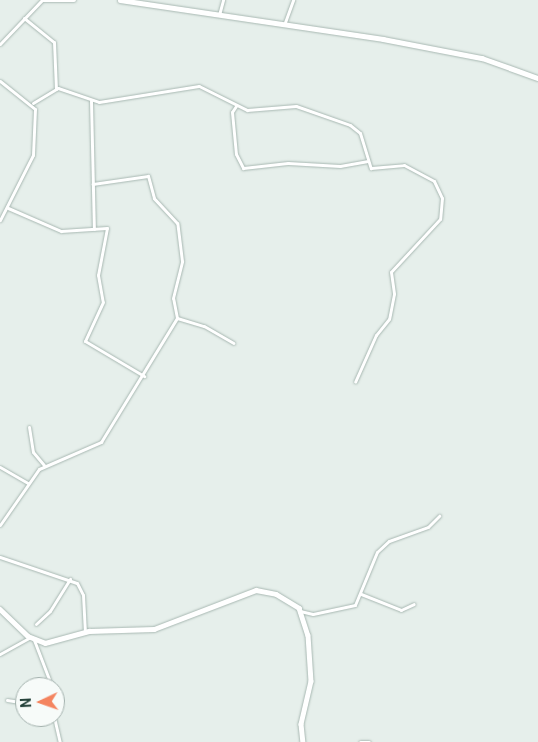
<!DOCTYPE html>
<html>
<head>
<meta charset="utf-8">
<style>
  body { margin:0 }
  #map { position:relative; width:538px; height:742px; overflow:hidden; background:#e6efeb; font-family:Roboto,sans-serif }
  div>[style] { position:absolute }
  .roads { filter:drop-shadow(0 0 1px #a8b8b2) drop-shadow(0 0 1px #a8b8b2) }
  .street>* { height:3px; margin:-1.5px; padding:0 1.5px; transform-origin:1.5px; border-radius:1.5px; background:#fff }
  .secondary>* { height:4.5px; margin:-2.25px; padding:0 2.25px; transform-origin:2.25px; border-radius:2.25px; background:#fff }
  span { translate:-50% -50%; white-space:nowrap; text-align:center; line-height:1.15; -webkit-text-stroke:4px #f7fbf9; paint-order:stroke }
  .north { position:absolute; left:15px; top:677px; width:50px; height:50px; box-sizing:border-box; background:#f7fbf9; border:1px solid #a3b1ad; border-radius:50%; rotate:267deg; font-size:14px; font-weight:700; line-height:20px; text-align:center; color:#24423a }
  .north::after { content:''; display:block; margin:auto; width:18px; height:22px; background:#f4845f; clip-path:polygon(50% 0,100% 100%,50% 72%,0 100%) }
</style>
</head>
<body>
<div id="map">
  <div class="roads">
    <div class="street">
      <div style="left:219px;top:15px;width:16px;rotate:-75deg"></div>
      <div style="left:24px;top:18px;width:38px;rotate:39deg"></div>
      <div style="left:54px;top:42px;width:47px;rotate:87.6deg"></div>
      <div style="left:284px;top:25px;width:27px;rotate:-70deg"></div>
      <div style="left:0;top:44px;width:61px;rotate:-46.3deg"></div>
      <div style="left:0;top:81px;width:45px;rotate:38.7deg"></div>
      <div style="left:35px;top:109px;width:46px;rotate:92.5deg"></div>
      <div style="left:33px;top:155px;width:73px;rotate:116.9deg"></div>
      <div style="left:91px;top:101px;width:128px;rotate:88.7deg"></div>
      <div style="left:33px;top:103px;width:29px;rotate:-31deg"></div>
      <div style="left:58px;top:88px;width:43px;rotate:18.9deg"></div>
      <div style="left:99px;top:102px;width:101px;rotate:-9.1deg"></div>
      <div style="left:199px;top:86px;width:54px;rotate:26.6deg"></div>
      <div style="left:247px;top:110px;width:49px;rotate:-4.7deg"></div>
      <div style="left:296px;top:106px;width:57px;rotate:19.4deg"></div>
      <div style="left:350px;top:125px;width:13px;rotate:39deg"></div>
      <div style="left:360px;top:133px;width:37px;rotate:73deg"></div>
      <div style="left:371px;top:168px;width:33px;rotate:-5deg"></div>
      <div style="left:404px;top:165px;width:34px;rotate:28deg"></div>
      <div style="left:434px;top:181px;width:19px;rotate:65deg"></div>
      <div style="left:442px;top:198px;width:21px;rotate:95deg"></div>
      <div style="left:440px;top:219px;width:72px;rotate:132.8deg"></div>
      <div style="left:391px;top:272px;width:22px;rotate:82deg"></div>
      <div style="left:394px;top:294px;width:25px;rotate:101deg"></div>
      <div style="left:389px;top:319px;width:21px;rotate:129deg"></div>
      <div style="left:376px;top:335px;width:51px;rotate:114.1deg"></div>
      <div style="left:236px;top:106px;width:7px;rotate:124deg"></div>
      <div style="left:232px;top:112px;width:42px;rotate:84.6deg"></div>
      <div style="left:236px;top:154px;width:16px;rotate:63deg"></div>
      <div style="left:243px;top:168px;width:45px;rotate:-6.3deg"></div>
      <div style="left:288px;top:163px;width:52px;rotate:3.3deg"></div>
      <div style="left:340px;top:166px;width:27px;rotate:-10deg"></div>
      <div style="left:8px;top:208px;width:58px;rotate:23.5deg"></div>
      <div style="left:61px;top:231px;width:46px;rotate:-3.7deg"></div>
      <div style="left:107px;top:228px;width:48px;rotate:100.8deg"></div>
      <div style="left:98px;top:275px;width:27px;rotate:80deg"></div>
      <div style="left:103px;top:302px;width:43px;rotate:114.8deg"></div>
      <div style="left:85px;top:341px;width:69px;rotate:30.7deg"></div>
      <div style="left:177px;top:318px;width:28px;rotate:17deg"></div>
      <div style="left:204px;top:326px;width:34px;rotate:30deg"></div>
      <div style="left:29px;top:427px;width:25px;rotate:81deg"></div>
      <div style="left:33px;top:452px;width:17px;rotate:50deg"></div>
      <div style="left:0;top:467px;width:32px;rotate:30deg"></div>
      <div style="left:0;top:525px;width:68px;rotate:-55.1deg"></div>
      <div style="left:39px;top:469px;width:68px;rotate:-23.5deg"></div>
      <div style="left:101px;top:442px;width:145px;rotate:-58.5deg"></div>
      <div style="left:177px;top:318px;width:20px;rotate:-101deg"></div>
      <div style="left:173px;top:298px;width:38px;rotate:-76deg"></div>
      <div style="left:182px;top:261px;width:38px;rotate:-97deg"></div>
      <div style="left:177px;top:223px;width:34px;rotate:-133deg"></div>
      <div style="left:154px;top:198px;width:23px;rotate:-105deg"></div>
      <div style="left:148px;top:176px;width:56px;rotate:171.7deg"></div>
      <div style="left:0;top:557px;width:81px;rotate:18.7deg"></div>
      <div style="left:77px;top:583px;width:13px;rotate:63deg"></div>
      <div style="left:83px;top:595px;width:37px;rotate:87deg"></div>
      <div style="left:361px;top:594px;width:43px;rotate:21.8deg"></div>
      <div style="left:401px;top:610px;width:14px;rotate:-25deg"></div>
      <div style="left:300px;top:611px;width:13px;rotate:13deg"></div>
      <div style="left:313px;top:614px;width:43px;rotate:-12.1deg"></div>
      <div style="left:355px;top:605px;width:57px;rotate:-67.5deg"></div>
      <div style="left:377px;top:552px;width:16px;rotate:-43deg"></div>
      <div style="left:389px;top:541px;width:41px;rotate:-19.7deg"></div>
      <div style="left:428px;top:527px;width:16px;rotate:-45deg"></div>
      <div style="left:36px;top:624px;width:19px;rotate:-43deg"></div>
      <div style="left:50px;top:611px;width:38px;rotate:-58deg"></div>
      <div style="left:34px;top:640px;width:50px;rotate:69deg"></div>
      <div style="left:0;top:654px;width:35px;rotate:-29deg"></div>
      <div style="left:7px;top:700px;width:18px;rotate:9deg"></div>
      <div style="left:54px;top:717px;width:26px;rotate:77deg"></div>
      <div style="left:360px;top:742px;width:9px"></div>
    </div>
    <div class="secondary">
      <div style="left:43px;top:0;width:31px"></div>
      <div style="left:120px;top:0;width:266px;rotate:8.4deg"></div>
      <div style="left:383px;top:39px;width:101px;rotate:10.9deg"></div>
      <div style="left:482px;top:58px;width:59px;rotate:19.7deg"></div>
      <div style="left:0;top:609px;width:39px;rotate:44deg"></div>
      <div style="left:28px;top:636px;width:18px;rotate:22deg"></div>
      <div style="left:45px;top:643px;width:46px;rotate:-15.3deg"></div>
      <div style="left:89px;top:631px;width:65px;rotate:-1.8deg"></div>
      <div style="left:154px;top:629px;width:109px;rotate:-20.9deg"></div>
      <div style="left:256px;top:590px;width:20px;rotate:11deg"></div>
      <div style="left:276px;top:594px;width:27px;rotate:31deg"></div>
      <div style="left:299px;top:608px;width:28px;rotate:72deg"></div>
      <div style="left:308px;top:635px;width:46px;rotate:86.3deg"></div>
      <div style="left:311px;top:681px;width:44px;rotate:103.1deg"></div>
      <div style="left:301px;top:724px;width:18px;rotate:84deg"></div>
    </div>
  </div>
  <div class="north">N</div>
</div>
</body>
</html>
